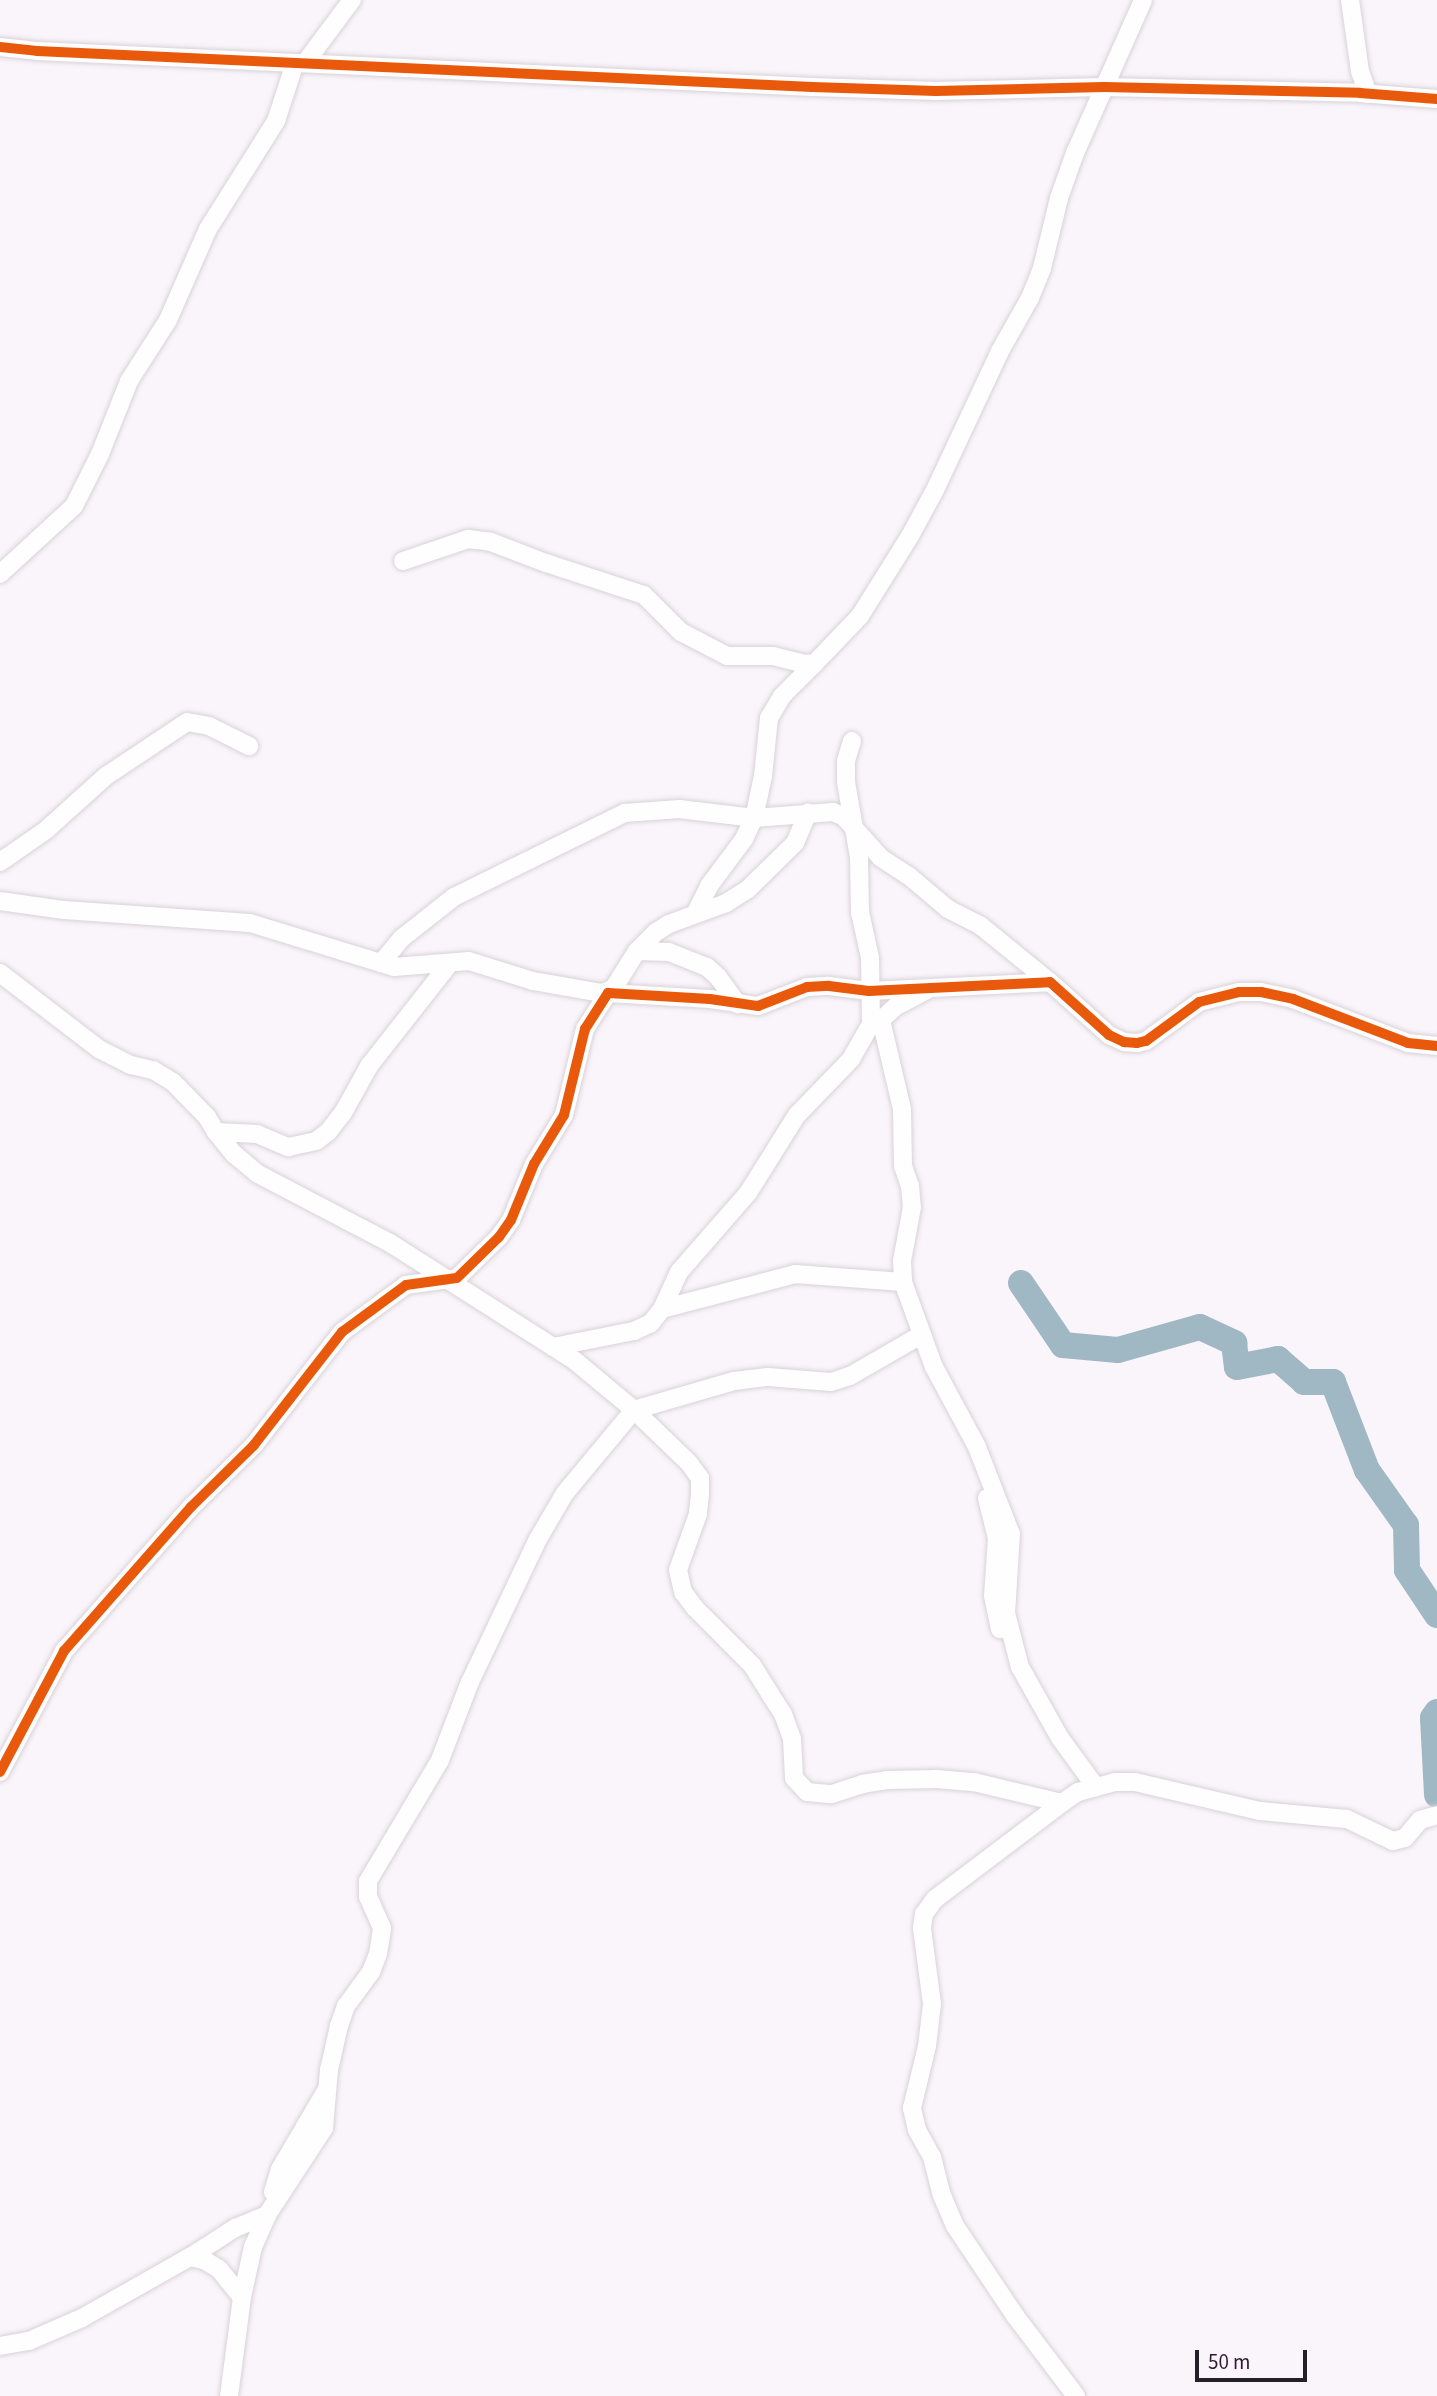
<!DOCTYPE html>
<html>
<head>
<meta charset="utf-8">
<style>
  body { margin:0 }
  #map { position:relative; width:1437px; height:2396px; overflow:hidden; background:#faf5fa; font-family:"Source Sans 3",sans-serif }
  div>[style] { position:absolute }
  .river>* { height:26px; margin:-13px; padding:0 13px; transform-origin:13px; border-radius:13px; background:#a0b7c4 }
  .roads { filter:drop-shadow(0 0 2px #d8d2d9) drop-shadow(0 0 2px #d8d2d9) }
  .minor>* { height:18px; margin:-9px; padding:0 9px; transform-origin:9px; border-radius:9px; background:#fefefe }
  .cycleway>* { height:10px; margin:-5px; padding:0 5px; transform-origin:5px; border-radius:5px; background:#e8590c }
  span { translate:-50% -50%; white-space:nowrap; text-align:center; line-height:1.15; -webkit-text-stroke:6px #fbf2fd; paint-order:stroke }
  .scale { position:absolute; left:1195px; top:2350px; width:112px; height:32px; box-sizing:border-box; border:4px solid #261e28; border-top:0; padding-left:9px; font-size:21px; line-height:24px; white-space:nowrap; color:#261e28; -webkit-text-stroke:5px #fbf2fd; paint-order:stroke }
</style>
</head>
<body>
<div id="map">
  <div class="river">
    <div style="left:1021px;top:1283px;width:75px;rotate:55.9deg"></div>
    <div style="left:1063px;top:1345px;width:55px;rotate:5.2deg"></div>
    <div style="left:1118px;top:1350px;width:85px;rotate:-15.7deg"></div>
    <div style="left:1200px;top:1327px;width:38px;rotate:25deg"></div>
    <div style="left:1234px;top:1343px;width:24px;rotate:83deg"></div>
    <div style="left:1237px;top:1367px;width:42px;rotate:-11deg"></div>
    <div style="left:1278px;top:1359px;width:35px;rotate:41deg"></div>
    <div style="left:1304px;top:1382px;width:29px"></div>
    <div style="left:1333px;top:1382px;width:94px;rotate:68.9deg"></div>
    <div style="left:1367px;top:1470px;width:67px;rotate:54.7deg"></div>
    <div style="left:1406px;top:1525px;width:45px;rotate:88.7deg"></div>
    <div style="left:1407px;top:1570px;width:54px;rotate:56.3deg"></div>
    <div style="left:1437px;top:1712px;width:7px;rotate:124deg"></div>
    <div style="left:1433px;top:1718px;width:77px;rotate:87deg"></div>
  </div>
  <div class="roads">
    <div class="minor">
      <div style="left:1350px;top:0;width:72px;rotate:82deg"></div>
      <div style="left:1360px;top:71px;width:24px;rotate:71deg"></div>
      <div style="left:0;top:47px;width:37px;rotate:6deg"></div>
      <div style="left:37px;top:51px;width:776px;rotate:2.66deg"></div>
      <div style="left:812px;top:87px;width:124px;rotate:1.8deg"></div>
      <div style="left:936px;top:91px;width:168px;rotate:-1.4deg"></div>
      <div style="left:1104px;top:87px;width:256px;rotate:1.3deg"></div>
      <div style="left:1360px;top:93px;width:77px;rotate:4.5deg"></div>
      <div style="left:305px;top:63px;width:79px;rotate:-53.3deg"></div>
      <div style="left:403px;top:561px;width:69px;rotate:-18.7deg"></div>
      <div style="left:468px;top:539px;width:23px;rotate:7deg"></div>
      <div style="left:491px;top:542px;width:59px;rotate:20.9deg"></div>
      <div style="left:546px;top:563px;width:103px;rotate:18.1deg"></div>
      <div style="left:644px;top:595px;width:52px;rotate:45deg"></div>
      <div style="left:681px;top:632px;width:52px;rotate:27.6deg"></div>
      <div style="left:727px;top:656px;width:46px"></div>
      <div style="left:773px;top:656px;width:32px;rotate:14deg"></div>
      <div style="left:804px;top:664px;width:11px;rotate:-5deg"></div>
      <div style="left:815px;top:663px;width:65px;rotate:-46.2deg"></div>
      <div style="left:860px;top:616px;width:94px;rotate:-58deg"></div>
      <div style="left:910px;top:536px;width:52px;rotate:-61.5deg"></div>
      <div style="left:935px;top:490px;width:153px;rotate:-64.9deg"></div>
      <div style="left:1000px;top:351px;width:61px;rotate:-60.5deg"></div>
      <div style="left:1030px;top:298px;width:32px;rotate:-68deg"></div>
      <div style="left:1042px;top:268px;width:72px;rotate:-76.3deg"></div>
      <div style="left:1059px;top:198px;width:48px;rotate:-70.4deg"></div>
      <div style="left:1075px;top:153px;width:167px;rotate:-66deg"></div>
      <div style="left:0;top:574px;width:100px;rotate:-42.6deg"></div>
      <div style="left:74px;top:506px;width:58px;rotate:-63.4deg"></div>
      <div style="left:100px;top:454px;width:79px;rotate:-68.3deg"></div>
      <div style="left:129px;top:381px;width:72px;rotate:-57.4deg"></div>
      <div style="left:168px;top:320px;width:99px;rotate:-66.3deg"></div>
      <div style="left:208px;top:229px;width:128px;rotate:-57.8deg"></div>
      <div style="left:276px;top:121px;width:61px;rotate:-71.9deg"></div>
      <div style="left:852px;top:741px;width:21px;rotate:107deg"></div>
      <div style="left:846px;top:761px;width:21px;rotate:90deg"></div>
      <div style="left:846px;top:782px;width:76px;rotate:80.2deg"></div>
      <div style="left:859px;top:857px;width:55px;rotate:89deg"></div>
      <div style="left:860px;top:912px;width:47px;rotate:77.7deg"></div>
      <div style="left:870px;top:958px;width:66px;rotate:89.1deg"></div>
      <div style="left:0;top:862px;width:56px;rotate:-34.8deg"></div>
      <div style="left:46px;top:830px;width:81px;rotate:-42deg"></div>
      <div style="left:106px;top:776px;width:97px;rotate:-33.7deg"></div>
      <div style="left:187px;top:722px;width:22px;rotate:10deg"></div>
      <div style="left:209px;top:726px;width:45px;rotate:26.6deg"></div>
      <div style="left:0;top:901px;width:65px;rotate:8deg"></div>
      <div style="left:64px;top:910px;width:186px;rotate:4deg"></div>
      <div style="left:250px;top:923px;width:151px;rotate:17deg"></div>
      <div style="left:394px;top:967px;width:75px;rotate:-4.6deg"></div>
      <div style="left:469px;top:961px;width:67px;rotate:17.4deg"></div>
      <div style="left:533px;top:981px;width:70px;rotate:9.9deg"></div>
      <div style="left:602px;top:993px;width:12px;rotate:-20deg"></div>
      <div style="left:613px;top:989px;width:45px;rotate:-57.7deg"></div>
      <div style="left:637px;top:951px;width:27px;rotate:-45deg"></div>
      <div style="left:656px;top:932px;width:15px;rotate:-32deg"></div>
      <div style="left:669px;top:924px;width:61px;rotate:-20.2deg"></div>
      <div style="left:726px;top:903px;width:26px;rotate:-32deg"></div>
      <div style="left:748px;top:889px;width:66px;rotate:-44.4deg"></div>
      <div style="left:795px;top:843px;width:33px;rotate:-67deg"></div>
      <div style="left:695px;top:914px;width:31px;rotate:-63deg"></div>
      <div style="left:709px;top:886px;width:59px;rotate:-53.3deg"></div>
      <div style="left:744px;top:839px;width:23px;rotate:-65deg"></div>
      <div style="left:754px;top:818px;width:43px;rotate:-77.9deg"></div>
      <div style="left:763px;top:776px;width:58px;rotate:-84.1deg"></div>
      <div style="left:769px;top:718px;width:26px;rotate:-59deg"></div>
      <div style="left:782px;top:696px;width:47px;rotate:-45deg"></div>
      <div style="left:637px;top:951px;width:32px;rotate:2deg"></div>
      <div style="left:669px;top:952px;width:41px;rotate:21.5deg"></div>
      <div style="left:707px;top:967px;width:15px;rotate:42deg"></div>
      <div style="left:718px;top:977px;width:34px;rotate:54deg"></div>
      <div style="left:381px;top:963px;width:33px;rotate:-50deg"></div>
      <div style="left:402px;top:938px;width:66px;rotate:-38.3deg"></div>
      <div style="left:454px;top:897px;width:191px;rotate:-26.2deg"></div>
      <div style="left:625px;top:813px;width:54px;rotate:-4.2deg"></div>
      <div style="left:679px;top:809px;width:76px;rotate:6.8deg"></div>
      <div style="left:754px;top:818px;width:79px;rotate:-4.3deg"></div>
      <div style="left:833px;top:812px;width:12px;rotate:24deg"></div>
      <div style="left:844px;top:817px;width:55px;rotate:47.9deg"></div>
      <div style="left:881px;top:858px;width:33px;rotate:33deg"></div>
      <div style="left:909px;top:876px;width:51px;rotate:40.2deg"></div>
      <div style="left:948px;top:909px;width:37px;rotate:27deg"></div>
      <div style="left:981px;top:926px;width:89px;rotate:39.1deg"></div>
      <div style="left:0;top:973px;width:125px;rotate:37.5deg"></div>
      <div style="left:99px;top:1049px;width:36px;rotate:27deg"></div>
      <div style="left:131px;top:1065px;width:23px;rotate:13deg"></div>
      <div style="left:153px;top:1070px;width:23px;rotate:31deg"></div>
      <div style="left:173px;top:1082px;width:49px;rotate:45.8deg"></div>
      <div style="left:207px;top:1117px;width:17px;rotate:59deg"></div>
      <div style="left:216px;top:1132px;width:41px;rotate:2.8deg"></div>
      <div style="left:257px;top:1134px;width:34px;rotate:23deg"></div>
      <div style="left:288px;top:1147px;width:29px;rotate:-12deg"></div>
      <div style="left:316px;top:1141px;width:15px;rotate:-37deg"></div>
      <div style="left:328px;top:1132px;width:24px;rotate:-52deg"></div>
      <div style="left:343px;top:1113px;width:54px;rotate:-61deg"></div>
      <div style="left:369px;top:1066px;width:131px;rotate:-51.8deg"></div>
      <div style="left:927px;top:990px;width:36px;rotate:152deg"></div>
      <div style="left:895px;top:1007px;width:19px;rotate:137deg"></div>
      <div style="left:881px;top:1020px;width:91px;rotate:76.7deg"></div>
      <div style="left:902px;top:1109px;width:57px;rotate:89deg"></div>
      <div style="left:903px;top:1166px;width:21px;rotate:71deg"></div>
      <div style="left:910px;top:1186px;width:21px;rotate:85deg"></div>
      <div style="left:912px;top:1207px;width:55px;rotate:100.5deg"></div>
      <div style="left:902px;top:1261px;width:21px;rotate:87deg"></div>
      <div style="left:903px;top:1282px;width:90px;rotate:70deg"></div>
      <div style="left:934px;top:1367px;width:91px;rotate:61.7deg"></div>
      <div style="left:977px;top:1447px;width:93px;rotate:68.7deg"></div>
      <div style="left:1011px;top:1534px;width:79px;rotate:93.6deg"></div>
      <div style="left:1006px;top:1613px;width:56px;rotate:75.5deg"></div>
      <div style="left:1020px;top:1667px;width:81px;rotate:60.6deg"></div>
      <div style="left:1060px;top:1738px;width:59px;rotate:53.9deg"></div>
      <div style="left:216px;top:1132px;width:28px;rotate:51deg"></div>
      <div style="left:234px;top:1154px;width:31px;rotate:40deg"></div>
      <div style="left:258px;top:1174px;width:149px;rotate:27.6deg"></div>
      <div style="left:390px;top:1243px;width:218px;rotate:32.5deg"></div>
      <div style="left:574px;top:1360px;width:78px;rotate:39.8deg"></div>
      <div style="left:634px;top:1410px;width:76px;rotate:43.9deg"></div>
      <div style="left:689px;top:1463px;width:19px;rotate:54deg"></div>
      <div style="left:700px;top:1478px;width:16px;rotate:90deg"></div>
      <div style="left:700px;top:1494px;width:20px;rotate:96deg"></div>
      <div style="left:698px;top:1514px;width:59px;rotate:109.7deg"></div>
      <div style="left:678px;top:1570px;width:23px;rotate:77deg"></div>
      <div style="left:683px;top:1592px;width:20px;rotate:53deg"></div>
      <div style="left:695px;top:1608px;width:81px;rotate:45deg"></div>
      <div style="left:752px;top:1665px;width:34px;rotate:58deg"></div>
      <div style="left:770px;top:1694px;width:24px;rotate:57deg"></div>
      <div style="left:783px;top:1714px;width:27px;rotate:70deg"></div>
      <div style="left:792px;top:1739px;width:39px;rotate:87deg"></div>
      <div style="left:794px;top:1778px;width:19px;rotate:47deg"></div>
      <div style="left:807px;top:1792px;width:25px;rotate:5deg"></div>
      <div style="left:832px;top:1794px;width:32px;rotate:-18deg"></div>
      <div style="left:862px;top:1784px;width:25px;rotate:-9deg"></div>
      <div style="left:887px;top:1780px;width:50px;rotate:-1.1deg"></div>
      <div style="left:937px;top:1779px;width:37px;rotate:5deg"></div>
      <div style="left:974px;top:1782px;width:90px;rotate:13.4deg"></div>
      <div style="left:662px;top:1309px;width:138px;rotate:-14.7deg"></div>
      <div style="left:795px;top:1274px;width:108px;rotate:4.2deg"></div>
      <div style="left:553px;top:1347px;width:83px;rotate:-11.2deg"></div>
      <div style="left:634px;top:1331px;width:19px;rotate:-25deg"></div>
      <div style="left:651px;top:1323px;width:18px;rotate:-52deg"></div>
      <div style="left:662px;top:1309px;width:41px;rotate:-65.3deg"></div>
      <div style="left:679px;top:1272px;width:105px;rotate:-48.9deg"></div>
      <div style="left:748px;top:1193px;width:92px;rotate:-57.9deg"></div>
      <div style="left:797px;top:1115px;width:78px;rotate:-46deg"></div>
      <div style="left:851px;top:1059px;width:40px;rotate:-60.3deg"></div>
      <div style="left:871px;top:1024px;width:13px;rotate:-27deg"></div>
      <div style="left:987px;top:1498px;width:41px;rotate:76deg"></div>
      <div style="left:997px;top:1538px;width:58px;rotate:93.9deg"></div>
      <div style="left:993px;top:1596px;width:34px;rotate:78deg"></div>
      <div style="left:0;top:1772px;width:137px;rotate:-62.1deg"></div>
      <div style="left:64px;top:1651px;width:192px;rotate:-48.6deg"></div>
      <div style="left:191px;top:1507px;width:88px;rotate:-44.5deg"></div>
      <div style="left:254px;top:1445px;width:143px;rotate:-52.1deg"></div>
      <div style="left:342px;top:1332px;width:79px;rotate:-36.3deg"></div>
      <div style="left:406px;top:1285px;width:51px;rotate:-7.8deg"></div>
      <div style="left:457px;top:1278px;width:59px;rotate:-44.3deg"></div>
      <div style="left:499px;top:1237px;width:21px;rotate:-55deg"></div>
      <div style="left:511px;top:1220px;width:61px;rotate:-67.7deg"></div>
      <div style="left:534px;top:1164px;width:57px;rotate:-58.5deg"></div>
      <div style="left:564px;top:1115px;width:89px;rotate:-76.3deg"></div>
      <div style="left:585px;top:1029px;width:43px;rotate:-57.4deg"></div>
      <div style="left:608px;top:993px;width:102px;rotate:3.4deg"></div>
      <div style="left:710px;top:999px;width:49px;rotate:8.3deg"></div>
      <div style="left:758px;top:1006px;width:53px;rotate:-21.2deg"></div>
      <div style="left:807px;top:987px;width:22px;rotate:-3deg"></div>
      <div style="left:829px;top:986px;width:40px;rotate:7.1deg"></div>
      <div style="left:869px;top:991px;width:181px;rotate:-2.8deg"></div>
      <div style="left:1050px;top:982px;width:79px;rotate:41.9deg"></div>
      <div style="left:1109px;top:1035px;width:17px;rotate:25deg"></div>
      <div style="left:1124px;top:1042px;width:13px;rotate:4deg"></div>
      <div style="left:1137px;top:1043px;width:9px;rotate:-13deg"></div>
      <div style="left:1146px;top:1041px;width:66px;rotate:-36.3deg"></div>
      <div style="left:1199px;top:1002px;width:41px;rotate:-14deg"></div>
      <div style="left:1239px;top:992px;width:22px"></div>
      <div style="left:1261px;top:992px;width:33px;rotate:12deg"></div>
      <div style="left:1293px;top:999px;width:123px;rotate:20.9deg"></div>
      <div style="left:1408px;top:1043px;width:29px;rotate:6deg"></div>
      <div style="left:273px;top:2192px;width:24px;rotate:-73deg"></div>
      <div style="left:280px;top:2169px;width:91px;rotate:-59.5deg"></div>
      <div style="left:190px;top:2257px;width:54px;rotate:-32.8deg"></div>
      <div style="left:235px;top:2228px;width:35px;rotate:-22deg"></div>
      <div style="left:0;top:2346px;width:29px;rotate:-10deg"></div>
      <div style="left:29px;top:2341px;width:58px;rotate:-23.5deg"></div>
      <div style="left:82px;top:2318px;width:124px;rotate:-29.5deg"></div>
      <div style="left:190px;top:2257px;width:14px;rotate:12deg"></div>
      <div style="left:204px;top:2260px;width:17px;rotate:31deg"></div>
      <div style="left:219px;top:2269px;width:36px;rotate:51deg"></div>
      <div style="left:229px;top:2396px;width:100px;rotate:-82.5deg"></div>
      <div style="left:242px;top:2297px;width:51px;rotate:-77.6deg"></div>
      <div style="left:253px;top:2247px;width:35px;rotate:-66deg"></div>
      <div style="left:267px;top:2215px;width:104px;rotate:-56.8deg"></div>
      <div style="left:324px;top:2128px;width:58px;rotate:-85.1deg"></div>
      <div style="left:329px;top:2070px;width:45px;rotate:-77.2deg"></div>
      <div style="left:339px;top:2026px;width:21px;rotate:-71deg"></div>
      <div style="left:346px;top:2006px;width:42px;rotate:-53.7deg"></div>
      <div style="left:371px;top:1972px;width:19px;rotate:-69deg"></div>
      <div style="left:378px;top:1954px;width:26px;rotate:-81deg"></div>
      <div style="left:382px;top:1928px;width:34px;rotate:-114deg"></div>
      <div style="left:368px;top:1897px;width:16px;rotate:-90deg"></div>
      <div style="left:368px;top:1881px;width:141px;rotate:-59.2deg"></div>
      <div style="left:440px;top:1760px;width:84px;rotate:-69deg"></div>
      <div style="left:470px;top:1682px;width:158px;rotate:-64.6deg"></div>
      <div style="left:538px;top:1539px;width:53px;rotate:-59.6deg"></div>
      <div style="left:565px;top:1493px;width:108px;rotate:-50.3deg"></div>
      <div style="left:634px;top:1410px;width:104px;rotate:-16.2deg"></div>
      <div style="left:734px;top:1381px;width:34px;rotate:-7deg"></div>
      <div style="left:768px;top:1377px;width:63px;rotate:4.5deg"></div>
      <div style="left:831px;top:1382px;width:20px;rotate:-18deg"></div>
      <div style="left:850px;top:1376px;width:82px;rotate:-30deg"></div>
      <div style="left:1076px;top:2396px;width:99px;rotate:-127.2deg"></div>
      <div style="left:1016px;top:2317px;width:110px;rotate:-123.8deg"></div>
      <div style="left:955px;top:2226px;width:33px;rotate:-113deg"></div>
      <div style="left:942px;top:2196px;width:40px;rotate:-104.4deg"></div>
      <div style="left:932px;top:2157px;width:31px;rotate:-119deg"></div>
      <div style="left:917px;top:2130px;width:23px;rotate:-103deg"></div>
      <div style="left:912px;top:2108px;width:64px;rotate:-76.4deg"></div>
      <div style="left:927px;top:2046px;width:42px;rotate:-83.2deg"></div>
      <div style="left:932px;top:2004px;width:77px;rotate:-97.5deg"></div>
      <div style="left:922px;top:1928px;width:14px;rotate:-82deg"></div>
      <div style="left:924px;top:1914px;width:19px;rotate:-54deg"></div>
      <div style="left:935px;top:1899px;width:159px;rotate:-37.1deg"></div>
      <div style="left:1062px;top:1803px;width:19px;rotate:-35deg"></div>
      <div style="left:1078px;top:1792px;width:38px;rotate:-15deg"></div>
      <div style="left:1115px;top:1782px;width:20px"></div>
      <div style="left:1135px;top:1782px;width:128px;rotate:13.1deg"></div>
      <div style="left:1260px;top:1811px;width:87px;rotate:5.3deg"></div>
      <div style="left:1347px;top:1819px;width:51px;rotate:25.6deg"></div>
      <div style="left:1393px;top:1841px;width:12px;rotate:-14deg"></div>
      <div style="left:1405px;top:1838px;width:23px;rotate:-50deg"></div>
      <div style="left:1420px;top:1820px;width:18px;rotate:-16deg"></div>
    </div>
  </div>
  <div class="cycleway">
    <div style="left:0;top:47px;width:37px;rotate:6deg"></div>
    <div style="left:37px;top:51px;width:776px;rotate:2.66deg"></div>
    <div style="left:812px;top:87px;width:124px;rotate:1.8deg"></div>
    <div style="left:936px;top:91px;width:168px;rotate:-1.4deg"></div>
    <div style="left:1104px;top:87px;width:256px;rotate:1.3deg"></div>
    <div style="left:1360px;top:93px;width:77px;rotate:4.5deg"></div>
    <div style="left:0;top:1772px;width:137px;rotate:-62.1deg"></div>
    <div style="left:64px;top:1651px;width:192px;rotate:-48.6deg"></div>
    <div style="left:191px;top:1507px;width:88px;rotate:-44.5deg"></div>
    <div style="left:254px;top:1445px;width:143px;rotate:-52.1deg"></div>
    <div style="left:342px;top:1332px;width:79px;rotate:-36.3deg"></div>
    <div style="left:406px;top:1285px;width:51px;rotate:-7.8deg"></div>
    <div style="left:457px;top:1278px;width:59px;rotate:-44.3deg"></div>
    <div style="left:499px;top:1237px;width:21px;rotate:-55deg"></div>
    <div style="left:511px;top:1220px;width:61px;rotate:-67.7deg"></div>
    <div style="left:534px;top:1164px;width:57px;rotate:-58.5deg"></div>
    <div style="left:564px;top:1115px;width:89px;rotate:-76.3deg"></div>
    <div style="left:585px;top:1029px;width:43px;rotate:-57.4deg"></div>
    <div style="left:608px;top:993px;width:102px;rotate:3.4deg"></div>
    <div style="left:710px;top:999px;width:49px;rotate:8.3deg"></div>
    <div style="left:758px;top:1006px;width:53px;rotate:-21.2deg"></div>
    <div style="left:807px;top:987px;width:22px;rotate:-3deg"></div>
    <div style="left:829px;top:986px;width:40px;rotate:7.1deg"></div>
    <div style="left:869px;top:991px;width:181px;rotate:-2.8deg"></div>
    <div style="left:1050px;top:982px;width:79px;rotate:41.9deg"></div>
    <div style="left:1109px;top:1035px;width:17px;rotate:25deg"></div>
    <div style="left:1124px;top:1042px;width:13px;rotate:4deg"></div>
    <div style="left:1137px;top:1043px;width:9px;rotate:-13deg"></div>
    <div style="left:1146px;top:1041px;width:66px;rotate:-36.3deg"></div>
    <div style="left:1199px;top:1002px;width:41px;rotate:-14deg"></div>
    <div style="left:1239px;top:992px;width:22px"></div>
    <div style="left:1261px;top:992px;width:33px;rotate:12deg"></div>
    <div style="left:1293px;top:999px;width:123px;rotate:20.9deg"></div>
    <div style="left:1408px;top:1043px;width:29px;rotate:6deg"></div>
  </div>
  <div class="scale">50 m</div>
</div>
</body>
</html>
